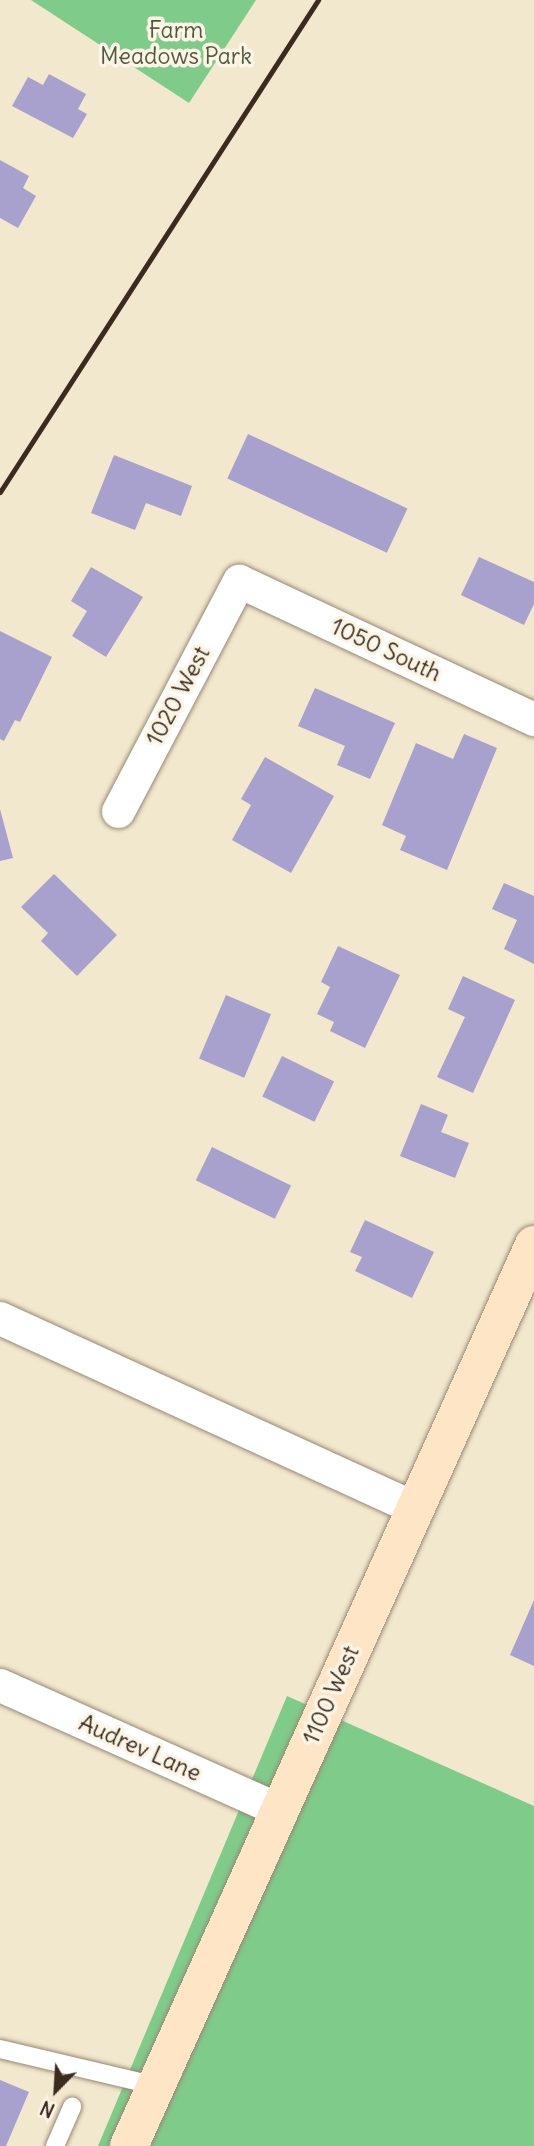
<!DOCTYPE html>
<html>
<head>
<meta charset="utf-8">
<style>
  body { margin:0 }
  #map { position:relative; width:534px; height:2146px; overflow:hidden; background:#f2e8cd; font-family:Delius,sans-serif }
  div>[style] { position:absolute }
  .green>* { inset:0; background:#7fcb8a }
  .building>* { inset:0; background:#a8a1cd; transform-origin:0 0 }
  .roads { filter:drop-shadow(0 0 2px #968976) drop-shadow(0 0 2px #968976) }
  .lane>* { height:18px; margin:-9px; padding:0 9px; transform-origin:9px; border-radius:9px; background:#fff }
  .street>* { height:33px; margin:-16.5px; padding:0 16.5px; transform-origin:16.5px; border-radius:16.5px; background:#fff }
  .secondary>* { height:38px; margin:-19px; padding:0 19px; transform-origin:19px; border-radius:19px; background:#fde5c5 }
  .rail>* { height:5px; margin:-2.5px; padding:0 2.5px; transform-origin:2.5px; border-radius:2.5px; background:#3b2a1e }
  span { translate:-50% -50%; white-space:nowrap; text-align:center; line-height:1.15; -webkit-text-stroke:7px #fcf5e5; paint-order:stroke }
  .park-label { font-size:23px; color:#4f5a3e }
  .street-label { font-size:23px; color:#3b2a1e }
  .north { position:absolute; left:21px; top:2055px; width:70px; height:70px; -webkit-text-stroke:5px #fcf5e5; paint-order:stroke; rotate:204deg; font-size:19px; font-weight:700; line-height:28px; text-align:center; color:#3b2a1e }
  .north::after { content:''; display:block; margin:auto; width:24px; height:32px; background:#3b2a1e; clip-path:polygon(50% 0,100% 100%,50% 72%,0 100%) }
</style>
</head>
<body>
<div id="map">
  <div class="green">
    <div style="clip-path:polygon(31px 0,256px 0,189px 103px)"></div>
    <div style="clip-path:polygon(287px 1696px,534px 1806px,534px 2146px,98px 2146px)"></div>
  </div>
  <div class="building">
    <div style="clip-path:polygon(49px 74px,86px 94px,78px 109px,87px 114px,73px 138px,12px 106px,28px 77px,43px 85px)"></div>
    <div style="clip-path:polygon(0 160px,29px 176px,23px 188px,36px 196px,18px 228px,0 218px)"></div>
    <div style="left:248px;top:434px;width:176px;height:49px;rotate:25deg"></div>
    <div style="clip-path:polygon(114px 455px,192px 486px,181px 516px,146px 503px,135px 530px,91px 513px)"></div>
    <div style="clip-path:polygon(479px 557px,534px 582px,534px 604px,524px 625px,461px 595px)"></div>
    <div style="clip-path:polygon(91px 567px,143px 597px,106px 657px,72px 636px,87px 611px,71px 601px)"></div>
    <div style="clip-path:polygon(0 631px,52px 657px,20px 722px,15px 720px,4px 741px,0 739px)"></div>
    <div style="clip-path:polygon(315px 688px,395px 723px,370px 779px,337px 765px,345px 746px,298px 726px)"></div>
    <div style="clip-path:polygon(464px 734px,497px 748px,447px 870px,400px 850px,406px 836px,382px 825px,416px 743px,453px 759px)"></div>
    <div style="clip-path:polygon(265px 757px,334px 796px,291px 873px,232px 840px,251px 805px,241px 799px)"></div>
    <div style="clip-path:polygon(0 809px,13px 858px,0 861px)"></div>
    <div style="clip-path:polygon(54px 874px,117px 935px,77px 976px,41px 941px,48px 933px,21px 907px)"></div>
    <div style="clip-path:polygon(504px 883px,534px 896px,534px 964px,504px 949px,517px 920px,492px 909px)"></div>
    <div style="clip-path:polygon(338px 946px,400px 975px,365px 1048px,330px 1031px,334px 1022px,317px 1014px,330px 987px,321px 982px)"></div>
    <div style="clip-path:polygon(463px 976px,515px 1000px,473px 1093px,437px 1077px,465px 1017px,448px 1009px)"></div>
    <div style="left:226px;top:995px;width:49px;height:69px;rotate:23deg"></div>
    <div style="left:282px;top:1056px;width:58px;height:45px;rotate:26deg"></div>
    <div style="clip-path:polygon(421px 1104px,448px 1115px,441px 1132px,469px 1143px,455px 1178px,400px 1156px)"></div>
    <div style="left:212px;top:1147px;width:88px;height:37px;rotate:26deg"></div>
    <div style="clip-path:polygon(365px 1220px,434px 1252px,412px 1298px,355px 1271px,362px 1257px,350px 1252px)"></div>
    <div style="clip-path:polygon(534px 1600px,534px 1666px,510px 1655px)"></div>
    <div style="clip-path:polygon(0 2080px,29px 2092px,6px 2146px,0 2146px)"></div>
  </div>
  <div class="roads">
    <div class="lane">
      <div style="left:0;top:2049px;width:160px;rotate:13.3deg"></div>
      <div style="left:55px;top:2146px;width:43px;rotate:-66.4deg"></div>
    </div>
    <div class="street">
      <div style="left:118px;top:811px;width:260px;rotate:-62.3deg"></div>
      <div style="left:239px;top:581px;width:326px;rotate:25.1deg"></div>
      <div style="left:0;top:1318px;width:456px;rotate:24.6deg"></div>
      <div style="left:0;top:1685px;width:306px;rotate:24.1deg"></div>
    </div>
    <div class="secondary">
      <div style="left:129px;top:2146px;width:988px;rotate:-65.8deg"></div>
    </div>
  </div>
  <div class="rail">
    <div style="left:0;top:492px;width:586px;rotate:-57.12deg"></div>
  </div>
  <div class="park-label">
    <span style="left:176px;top:43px">Farm<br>Meadows Park</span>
  </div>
  <div class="street-label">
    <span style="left:386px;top:650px;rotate:25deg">1050 South</span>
    <span style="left:178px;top:696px;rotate:-62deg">1020 West</span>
    <span style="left:331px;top:1695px;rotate:-66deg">1100 West</span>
    <span style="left:140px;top:1748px;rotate:24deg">Audrev Lane</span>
  </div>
  <div class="north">N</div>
</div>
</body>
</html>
